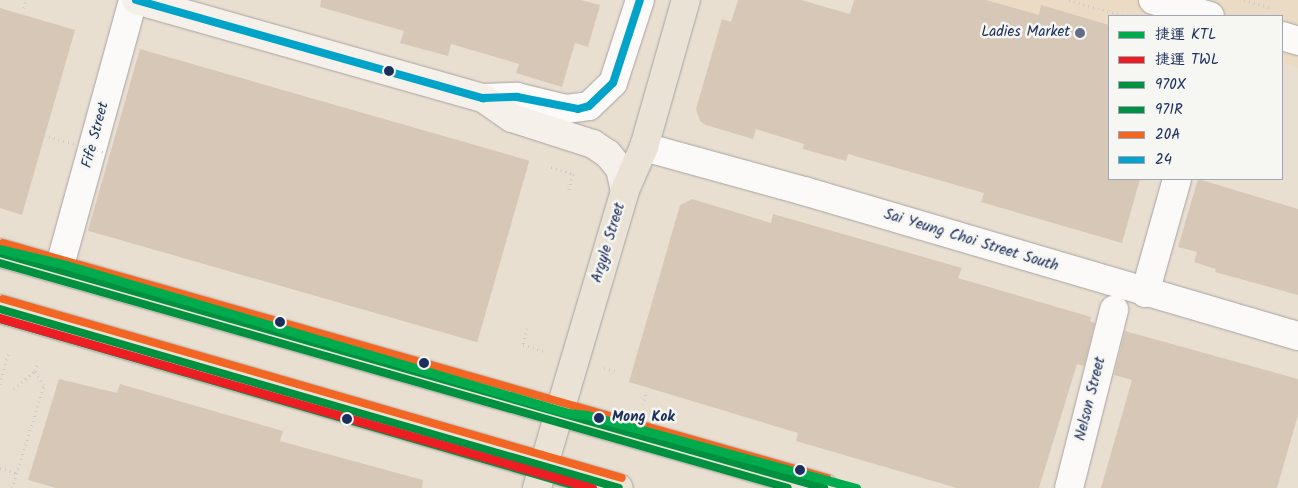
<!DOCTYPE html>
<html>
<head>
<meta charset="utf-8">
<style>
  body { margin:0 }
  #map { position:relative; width:1298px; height:488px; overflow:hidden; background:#e9dfd1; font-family:Kalam,"LXGW WenKai TC",sans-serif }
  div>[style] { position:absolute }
  .built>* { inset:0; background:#ebdbc4 }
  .building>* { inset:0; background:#d7c7b7; transform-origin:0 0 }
  .path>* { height:3px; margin-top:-1.5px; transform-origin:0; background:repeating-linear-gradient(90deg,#cbcbca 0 1px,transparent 0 5px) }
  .roads { filter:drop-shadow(0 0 1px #a6a3a1) drop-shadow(0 0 1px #a6a3a1) }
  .street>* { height:28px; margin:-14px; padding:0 14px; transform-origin:14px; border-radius:14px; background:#fcfaf8 }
  .secondary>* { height:28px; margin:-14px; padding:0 14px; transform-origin:14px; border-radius:14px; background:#f5f0ea }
  .primary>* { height:28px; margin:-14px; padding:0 14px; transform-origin:14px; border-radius:14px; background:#eae2d5 }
  .path-bridge>* { height:3px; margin-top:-1.5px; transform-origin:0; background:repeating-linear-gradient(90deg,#cbcbca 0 1px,transparent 0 5px) }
  .bus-1>* { height:8px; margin:-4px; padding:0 4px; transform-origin:4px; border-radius:4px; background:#009140 }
  .bus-2>* { height:8px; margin:-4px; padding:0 4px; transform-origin:4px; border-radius:4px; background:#009140 }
  .bus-3>* { height:8px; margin:-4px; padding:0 4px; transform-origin:4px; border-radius:4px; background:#f26522 }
  .bus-4>* { height:8px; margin:-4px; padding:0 4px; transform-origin:4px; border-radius:4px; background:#01a3c8 }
  .metro-1>* { height:9px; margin:-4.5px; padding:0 4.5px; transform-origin:4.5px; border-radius:4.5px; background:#00ab4e }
  .metro-2>* { height:9px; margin:-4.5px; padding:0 4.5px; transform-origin:4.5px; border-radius:4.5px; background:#ed1d24 }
  .dots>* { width:14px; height:14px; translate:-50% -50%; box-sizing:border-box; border:2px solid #f6f6f2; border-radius:50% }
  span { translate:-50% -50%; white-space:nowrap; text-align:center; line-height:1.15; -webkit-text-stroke:5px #f6f6f2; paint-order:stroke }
  .poi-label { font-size:15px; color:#1b2f5e }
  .right { translate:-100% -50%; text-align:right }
  .street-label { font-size:15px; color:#1b2f5e }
  .stop-label { font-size:15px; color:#1b2f5e; font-weight:700 }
  .left { translate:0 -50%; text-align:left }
  .legend { position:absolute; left:1108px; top:15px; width:175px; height:165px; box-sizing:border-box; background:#f6f6f2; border:1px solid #9ea6b7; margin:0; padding:6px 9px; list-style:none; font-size:15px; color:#1b2f5e }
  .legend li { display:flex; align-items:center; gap:10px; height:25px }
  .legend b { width:25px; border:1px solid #9ea6b7 }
</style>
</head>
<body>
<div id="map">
  <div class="built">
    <div style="clip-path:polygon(937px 0,1298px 0,1298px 68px,1282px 63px,1282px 16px,1109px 16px,1109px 50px)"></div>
  </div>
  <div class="building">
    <div style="clip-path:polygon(321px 0,581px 0,600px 5px,588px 47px,575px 43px,562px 87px,516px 73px,519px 64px,482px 53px,451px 44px,448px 56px,400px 43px,404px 31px,320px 7px)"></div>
    <div style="clip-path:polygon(738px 0,801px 0,850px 14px,854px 0,986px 0,1039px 15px,1041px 5px,1109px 25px,1109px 179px,1140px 179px,1122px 243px,981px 202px,984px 193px,848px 154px,846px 161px,803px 149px,804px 144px,756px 129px,753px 139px,706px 125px,700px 121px,696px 109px,722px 19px,731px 22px)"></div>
    <div style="clip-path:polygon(0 8px,75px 30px,22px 215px,0 208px)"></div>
    <div style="left:140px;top:49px;width:405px;height:189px;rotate:16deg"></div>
    <div style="clip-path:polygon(1198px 179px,1298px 209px,1298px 295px,1215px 272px,1216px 269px,1194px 262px,1197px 252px,1178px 247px)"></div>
    <div style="clip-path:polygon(692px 199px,771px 223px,773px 214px,962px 268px,958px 278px,1091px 317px,1090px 321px,1095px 323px,1084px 366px,1077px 364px,1039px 488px,957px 488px,796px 441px,798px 433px,629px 382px,680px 205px)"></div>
    <div style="clip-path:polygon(1125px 331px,1298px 379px,1298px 415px,1277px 488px,1101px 488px,1132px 380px,1114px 375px)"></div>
    <div style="clip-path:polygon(59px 379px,117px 393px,120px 384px,283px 431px,280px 441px,423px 480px,422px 488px,56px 488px,28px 480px)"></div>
  </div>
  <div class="path">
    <div style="left:1069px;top:0;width:58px;rotate:15.9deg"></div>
    <div style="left:1244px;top:0;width:28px;rotate:17deg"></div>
    <div style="left:24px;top:8px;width:8px;rotate:-76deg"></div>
    <div style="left:551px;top:167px;width:23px;rotate:18deg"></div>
    <div style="left:573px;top:174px;width:20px;rotate:105deg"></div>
    <div style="left:527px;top:328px;width:17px;rotate:103deg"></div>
    <div style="left:523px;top:345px;width:25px;rotate:16deg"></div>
    <div style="left:604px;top:368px;width:11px;rotate:15deg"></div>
    <div style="left:35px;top:371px;width:10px;rotate:-73deg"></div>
    <div style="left:0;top:384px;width:34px;rotate:-75deg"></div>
    <div style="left:14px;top:389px;width:28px;rotate:-41deg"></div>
    <div style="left:643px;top:405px;width:12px;rotate:-76deg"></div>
    <div style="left:0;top:468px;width:17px;rotate:17deg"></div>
    <div style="left:12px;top:488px;width:108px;rotate:-72.7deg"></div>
    <div style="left:44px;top:385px;width:17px;rotate:-123deg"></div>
  </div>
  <div class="roads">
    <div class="street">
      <div style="left:1153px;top:0;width:59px;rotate:15.7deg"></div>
      <div style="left:1282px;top:36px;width:17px;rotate:17deg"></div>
      <div style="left:483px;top:98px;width:34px;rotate:-2deg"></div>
      <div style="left:517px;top:97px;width:50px;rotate:13.8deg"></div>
      <div style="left:566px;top:109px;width:23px;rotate:-7deg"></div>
      <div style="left:589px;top:106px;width:33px;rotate:-44deg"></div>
      <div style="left:613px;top:83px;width:87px;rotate:-72deg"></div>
      <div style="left:644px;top:147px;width:166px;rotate:15.4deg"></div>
      <div style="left:804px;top:191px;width:515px;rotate:16.36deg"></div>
      <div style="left:59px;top:269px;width:279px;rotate:-74.6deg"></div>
      <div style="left:1145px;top:293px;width:118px;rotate:-74.3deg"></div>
      <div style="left:1069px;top:488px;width:184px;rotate:-75.8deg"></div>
    </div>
    <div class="secondary">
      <div style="left:136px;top:0;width:361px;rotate:15.8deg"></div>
      <div style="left:483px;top:98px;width:35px;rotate:35deg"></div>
      <div style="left:512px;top:118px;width:85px;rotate:17.8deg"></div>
      <div style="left:593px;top:144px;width:18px;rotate:34deg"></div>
      <div style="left:608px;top:154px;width:19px;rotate:51deg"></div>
      <div style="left:620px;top:169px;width:22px;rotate:77deg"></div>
    </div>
    <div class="primary">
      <div style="left:0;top:253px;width:857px;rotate:15.92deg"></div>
      <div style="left:0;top:309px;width:644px;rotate:16.13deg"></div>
      <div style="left:537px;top:488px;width:311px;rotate:-73.5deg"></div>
      <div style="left:625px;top:190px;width:47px;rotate:-66.2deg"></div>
      <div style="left:644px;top:147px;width:153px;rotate:-74.1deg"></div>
    </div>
  </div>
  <div class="path-bridge">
    <div style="left:44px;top:135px;width:69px;rotate:16.1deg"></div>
  </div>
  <div class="bus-1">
    <div style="left:0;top:253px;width:857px;rotate:15.92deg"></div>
    <div style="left:0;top:309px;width:644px;rotate:16.13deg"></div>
  </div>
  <div class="bus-2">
    <div style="left:0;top:263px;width:819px;rotate:15.94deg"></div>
    <div style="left:0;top:319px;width:607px;rotate:16.17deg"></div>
  </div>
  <div class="bus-3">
    <div style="left:3px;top:243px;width:857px;rotate:15.92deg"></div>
    <div style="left:3px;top:299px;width:644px;rotate:16.13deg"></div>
  </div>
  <div class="bus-4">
    <div style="left:136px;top:0;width:361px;rotate:15.8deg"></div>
    <div style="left:483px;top:98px;width:34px;rotate:-2deg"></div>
    <div style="left:517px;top:97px;width:62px;rotate:11.1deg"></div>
    <div style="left:578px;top:109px;width:11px;rotate:-15deg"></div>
    <div style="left:589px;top:106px;width:33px;rotate:-44deg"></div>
    <div style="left:613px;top:83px;width:87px;rotate:-72deg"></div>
  </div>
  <div class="metro-1">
    <div style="left:0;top:249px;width:68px;rotate:13.6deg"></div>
    <div style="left:66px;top:265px;width:523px;rotate:16.43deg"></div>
    <div style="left:568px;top:413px;width:19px;rotate:6deg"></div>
    <div style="left:587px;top:415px;width:279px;rotate:15.2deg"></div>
  </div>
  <div class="metro-2">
    <div style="left:0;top:318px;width:616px;rotate:16.02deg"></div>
  </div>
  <div class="dots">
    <div style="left:1080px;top:33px;background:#636d86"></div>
    <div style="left:389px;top:71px;background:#1b2f5e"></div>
    <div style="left:280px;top:322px;background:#1b2f5e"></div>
    <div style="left:424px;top:363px;background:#1b2f5e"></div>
    <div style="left:599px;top:418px;background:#1b2f5e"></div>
    <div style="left:347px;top:419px;background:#1b2f5e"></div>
    <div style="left:800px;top:470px;background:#1b2f5e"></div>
  </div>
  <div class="poi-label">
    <span class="right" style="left:1070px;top:33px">Ladies Market</span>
  </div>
  <div class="street-label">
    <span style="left:96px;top:135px;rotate:-75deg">Fife Street</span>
    <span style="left:971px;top:241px;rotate:17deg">Sai Yeung Choi Street South</span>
    <span style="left:609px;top:243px;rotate:-73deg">Argyle Street</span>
    <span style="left:1091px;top:399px;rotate:-76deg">Nelson Street</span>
  </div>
  <div class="stop-label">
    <span class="left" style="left:612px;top:418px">Mong Kok</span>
  </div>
  <ul class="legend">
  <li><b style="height:6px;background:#00ab4e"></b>捷運 KTL</li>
  <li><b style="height:6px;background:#ed1d24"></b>捷運 TWL</li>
  <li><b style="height:6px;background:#009140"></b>970X</li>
  <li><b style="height:6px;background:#009140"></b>971R</li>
  <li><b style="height:6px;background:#f26522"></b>20A</li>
  <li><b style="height:6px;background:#01a3c8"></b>24</li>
  </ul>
</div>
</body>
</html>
